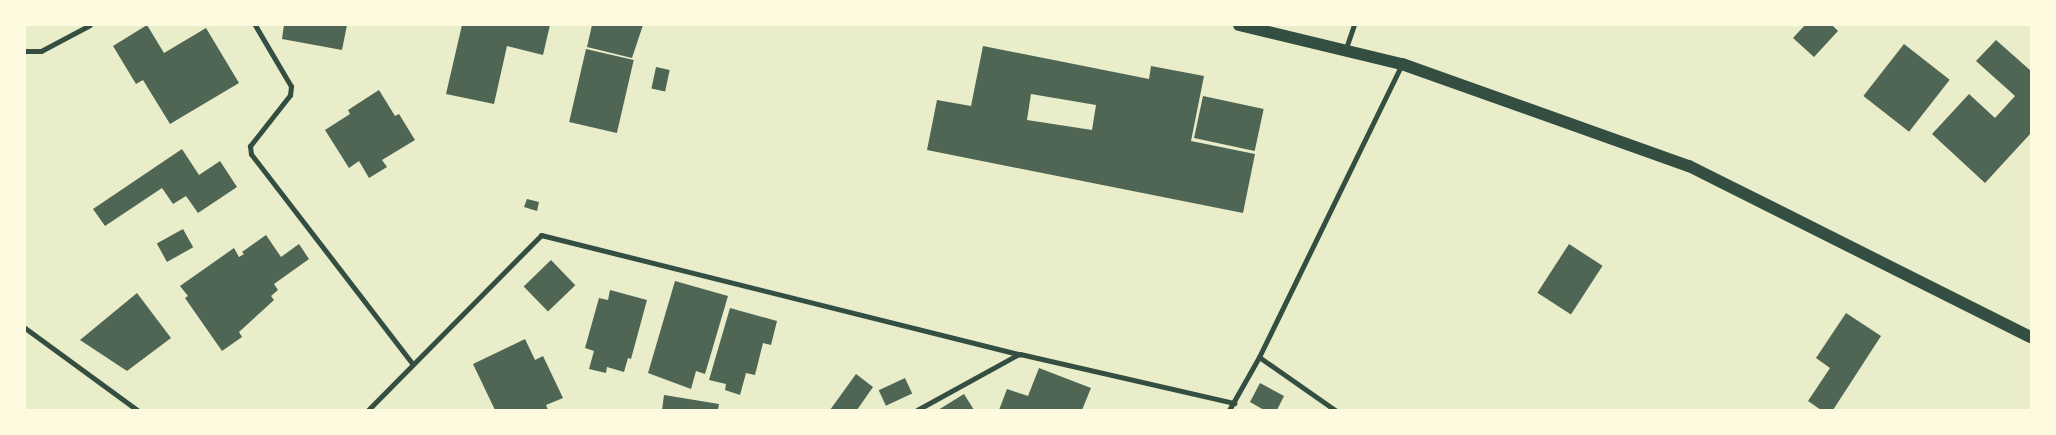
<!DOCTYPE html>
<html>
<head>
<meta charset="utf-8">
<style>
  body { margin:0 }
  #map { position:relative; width:2056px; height:435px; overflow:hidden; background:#e9edc9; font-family:"Asap Condensed",sans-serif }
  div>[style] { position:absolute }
  .building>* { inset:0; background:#4f6655; transform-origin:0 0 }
  .minor>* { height:5px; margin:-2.5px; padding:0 2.5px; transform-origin:2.5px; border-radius:2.5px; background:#344e41 }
  .primary>* { height:12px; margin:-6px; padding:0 6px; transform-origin:6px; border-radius:6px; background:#344e41 }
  span { translate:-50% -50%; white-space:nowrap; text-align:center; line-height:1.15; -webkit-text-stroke:4.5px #fefae0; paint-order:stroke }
  .frame { position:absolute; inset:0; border:26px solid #fefae0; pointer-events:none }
</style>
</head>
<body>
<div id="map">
  <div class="building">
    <div style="clip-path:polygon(147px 25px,164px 53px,206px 28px,239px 83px,170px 124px,143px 80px,136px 84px,113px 46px)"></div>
    <div style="clip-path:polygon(284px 25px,347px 25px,342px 50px,282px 39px)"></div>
    <div style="clip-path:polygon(462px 25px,550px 25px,543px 55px,507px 46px,494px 104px,446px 94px)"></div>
    <div style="clip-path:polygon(592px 25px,643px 25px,632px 58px,587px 47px)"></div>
    <div style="clip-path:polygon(1805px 25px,1832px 25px,1838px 31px,1814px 57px,1793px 38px)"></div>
    <div style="clip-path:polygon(1996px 40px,2031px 71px,2031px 133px,1985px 183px,1932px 134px,1969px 94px,1995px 118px,2015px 96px,1976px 61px)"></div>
    <div style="left:1904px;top:44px;width:58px;height:66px;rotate:38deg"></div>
    <div style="clip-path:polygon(evenodd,983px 46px,1149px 79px,1151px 66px,1204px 76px,1191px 141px,1255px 154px,1243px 213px,927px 150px,937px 100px,971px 106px,983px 46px,1031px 94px,1096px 105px,1092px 130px,1027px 120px,1031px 94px)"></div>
    <div style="left:586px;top:49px;width:49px;height:75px;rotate:13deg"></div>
    <div style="left:656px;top:67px;width:14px;height:22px;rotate:12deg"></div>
    <div style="clip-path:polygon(379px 90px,395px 116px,399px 114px,415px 140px,382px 160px,387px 167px,369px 178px,359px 161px,349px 168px,325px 130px,350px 114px,348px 110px)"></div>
    <div style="left:1203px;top:96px;width:62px;height:43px;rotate:12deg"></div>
    <div style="clip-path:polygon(182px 149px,199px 175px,220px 161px,237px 187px,198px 213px,186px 196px,173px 204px,162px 188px,105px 226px,93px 209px)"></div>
    <div style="clip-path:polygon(527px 199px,539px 202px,537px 211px,524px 207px)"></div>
    <div style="left:183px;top:229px;width:21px;height:30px;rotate:61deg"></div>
    <div style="clip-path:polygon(266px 235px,281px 257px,299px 244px,309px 259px,274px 284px,278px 290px,271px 296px,274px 300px,239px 332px,242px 337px,222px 351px,185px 298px,188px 296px,180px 286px,234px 248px,239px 257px,244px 254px,242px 252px)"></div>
    <div style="left:1569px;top:244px;width:40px;height:58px;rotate:33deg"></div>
    <div style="left:551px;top:260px;width:35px;height:38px;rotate:46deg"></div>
    <div style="clip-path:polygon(675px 281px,728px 296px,705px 374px,696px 371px,691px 389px,648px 373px)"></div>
    <div style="clip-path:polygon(610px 290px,647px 300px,631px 359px,628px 358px,624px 372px,607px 367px,606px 373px,589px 369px,594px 351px,585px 348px,599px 298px,608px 300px)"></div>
    <div style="clip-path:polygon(137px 293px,171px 338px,127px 371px,80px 340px)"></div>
    <div style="clip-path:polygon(730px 308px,777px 321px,771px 345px,763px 343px,755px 375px,746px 373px,740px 395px,725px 390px,726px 384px,709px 380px)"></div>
    <div style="clip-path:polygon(1846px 313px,1881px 336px,1833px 410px,1821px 410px,1808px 401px,1830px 368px,1816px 358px)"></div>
    <div style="clip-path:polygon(525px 339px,535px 360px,543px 356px,563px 398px,546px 405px,548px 410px,495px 410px,473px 364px)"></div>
    <div style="clip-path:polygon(1039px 368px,1091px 388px,1082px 410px,999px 410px,1007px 389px,1028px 396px)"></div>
    <div style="clip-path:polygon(856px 374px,873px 387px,857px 410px,830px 410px)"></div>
    <div style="left:905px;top:378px;width:17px;height:29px;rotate:65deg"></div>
    <div style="clip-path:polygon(1260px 383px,1284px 396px,1277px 410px,1264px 410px,1250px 402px)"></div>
    <div style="clip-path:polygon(964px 394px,974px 410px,938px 410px)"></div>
    <div style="clip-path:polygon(664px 395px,719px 404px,718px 410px,662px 410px)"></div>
  </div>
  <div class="minor">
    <div style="left:255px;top:25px;width:71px;rotate:59.5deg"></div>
    <div style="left:291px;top:86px;width:9px;rotate:96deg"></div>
    <div style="left:290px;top:95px;width:65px;rotate:128.1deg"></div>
    <div style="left:250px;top:146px;width:8px;rotate:83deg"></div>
    <div style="left:251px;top:154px;width:264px;rotate:52.4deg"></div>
    <div style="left:1346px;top:48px;width:24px;rotate:-71deg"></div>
    <div style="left:25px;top:51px;width:16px"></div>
    <div style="left:41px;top:51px;width:55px;rotate:-28deg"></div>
    <div style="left:25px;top:328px;width:139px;rotate:36.2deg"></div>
    <div style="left:1259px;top:357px;width:93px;rotate:34.9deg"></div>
    <div style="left:368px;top:410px;width:246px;rotate:-45.3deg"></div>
    <div style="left:541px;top:235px;width:494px;rotate:14deg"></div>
    <div style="left:1020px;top:354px;width:220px;rotate:12.9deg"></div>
    <div style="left:917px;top:410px;width:116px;rotate:-28.8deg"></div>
    <div style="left:1229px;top:410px;width:61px;rotate:-60.5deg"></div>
    <div style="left:1259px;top:357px;width:326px;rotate:-64deg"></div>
  </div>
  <div class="primary">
    <div style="left:1239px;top:25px;width:168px;rotate:13.5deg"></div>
    <div style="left:1402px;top:64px;width:305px;rotate:19.6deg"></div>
    <div style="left:1689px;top:166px;width:382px;rotate:26.6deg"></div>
  </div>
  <div class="frame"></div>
</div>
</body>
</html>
